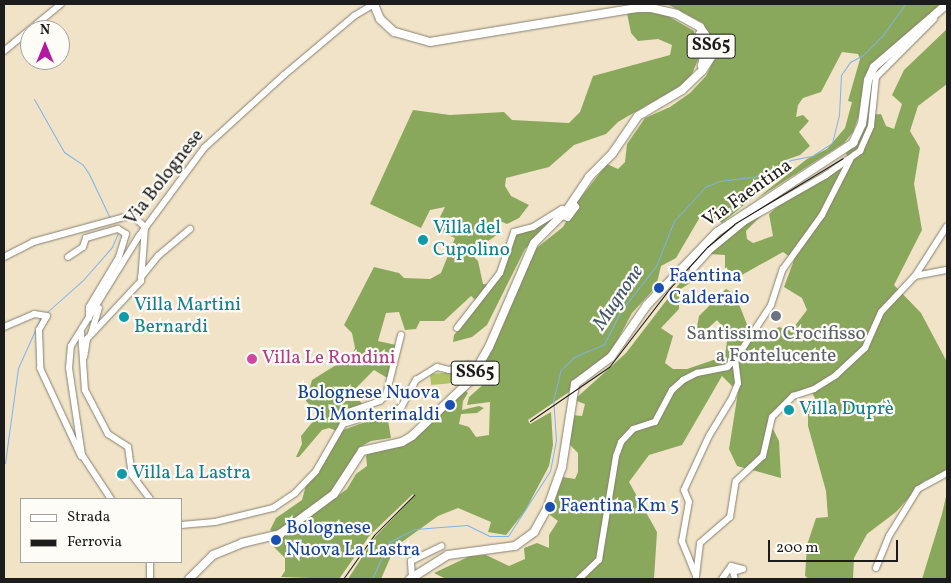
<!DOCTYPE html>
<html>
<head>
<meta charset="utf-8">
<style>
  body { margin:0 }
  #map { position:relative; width:951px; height:583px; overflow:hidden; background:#f1e3c7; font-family:Vollkorn,serif }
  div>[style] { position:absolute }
  .green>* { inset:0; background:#aec266; transform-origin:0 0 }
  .forest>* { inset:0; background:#8aa85b }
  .stream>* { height:1px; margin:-0.5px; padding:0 0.5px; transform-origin:0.5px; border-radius:0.5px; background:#7eb3ec }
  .roads { filter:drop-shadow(0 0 1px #868072) drop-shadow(0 0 1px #868072) }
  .minor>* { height:6px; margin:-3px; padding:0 3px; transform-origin:3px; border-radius:3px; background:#fff }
  .major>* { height:8px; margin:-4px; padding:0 4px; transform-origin:4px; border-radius:4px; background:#fff }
  .rail>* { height:1px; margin:-0.5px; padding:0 0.5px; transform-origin:0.5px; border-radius:0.5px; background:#1c1c1c }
  .dots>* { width:14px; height:14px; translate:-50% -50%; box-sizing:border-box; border:2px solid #fdfcf7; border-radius:50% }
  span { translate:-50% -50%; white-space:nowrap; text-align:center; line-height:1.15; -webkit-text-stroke:4.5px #fdfcf7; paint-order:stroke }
  .shield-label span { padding:1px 4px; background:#fdfcf7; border:1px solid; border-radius:4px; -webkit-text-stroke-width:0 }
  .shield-label { font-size:18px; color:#1c1c1c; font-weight:700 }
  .street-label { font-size:19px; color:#1c1c1c }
  .culture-label { font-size:19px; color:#0d838f }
  .left { translate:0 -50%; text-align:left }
  .transit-label { font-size:19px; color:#164399 }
  .right { translate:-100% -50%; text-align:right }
  .worship-label { font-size:19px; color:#5b616d }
  .hotel-label { font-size:19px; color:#b23c85 }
  .water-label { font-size:20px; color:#43586f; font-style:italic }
  .frame { position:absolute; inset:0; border:5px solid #1c1c1c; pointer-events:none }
  .legend { position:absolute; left:20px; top:498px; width:162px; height:65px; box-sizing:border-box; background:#fdfcf7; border:1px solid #a3a29f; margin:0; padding:6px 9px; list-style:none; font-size:15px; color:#1c1c1c }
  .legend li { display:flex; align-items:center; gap:10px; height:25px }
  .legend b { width:25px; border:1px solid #a3a29f }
  .north { position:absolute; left:20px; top:20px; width:50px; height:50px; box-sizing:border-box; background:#fdfcf7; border:1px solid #a3a29f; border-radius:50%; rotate:0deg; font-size:14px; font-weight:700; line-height:20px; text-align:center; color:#1c1c1c }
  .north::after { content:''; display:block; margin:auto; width:18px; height:22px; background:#b5179e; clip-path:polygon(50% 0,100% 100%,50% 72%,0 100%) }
  .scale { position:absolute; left:768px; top:540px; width:130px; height:22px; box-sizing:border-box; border:2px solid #1c1c1c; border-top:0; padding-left:6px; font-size:15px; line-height:18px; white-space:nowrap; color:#1c1c1c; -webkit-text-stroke:4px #fdfcf7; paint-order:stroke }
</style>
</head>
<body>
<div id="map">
  <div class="green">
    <div style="left:452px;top:372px;width:11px;height:22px;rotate:85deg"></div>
  </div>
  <div class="forest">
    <div style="clip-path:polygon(667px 4px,940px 4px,865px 76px,859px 115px,853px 132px,844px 143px,755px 200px,807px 159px,827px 149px,845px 128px,852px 102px,848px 101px,860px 59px,858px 54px,842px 52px,821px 92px,803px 98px,798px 105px,796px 117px,803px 115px,809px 121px,799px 132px,810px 146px,800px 155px,780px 162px,784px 172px,722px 223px,710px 215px,700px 217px,676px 258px,661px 266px,656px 287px,632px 313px,611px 352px,575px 380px,569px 392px,528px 420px,530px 424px,551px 412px,553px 445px,549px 466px,525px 511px,506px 535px,488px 532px,491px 522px,458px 508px,438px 516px,395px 547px,381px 579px,348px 579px,375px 537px,414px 496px,413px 494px,370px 535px,339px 579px,281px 577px,285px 571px,285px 558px,271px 544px,347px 489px,356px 474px,367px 466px,366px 456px,369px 453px,411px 442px,465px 390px,468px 393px,463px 401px,462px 410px,479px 406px,484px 408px,477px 413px,461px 414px,459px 424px,469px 427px,476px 437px,489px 435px,490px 402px,467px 405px,469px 397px,485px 383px,478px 377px,534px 250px,563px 227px,578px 201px,607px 164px,618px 169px,625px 162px,627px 144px,645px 118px,670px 107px,690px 93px,706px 76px,714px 60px,713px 42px,703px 23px)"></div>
    <div style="clip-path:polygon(648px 12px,668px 16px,694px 31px,700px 55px,692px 74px,680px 86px,618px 122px,606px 134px,574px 145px,549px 167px,506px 178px,505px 186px,511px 196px,529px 205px,519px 218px,507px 224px,500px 221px,500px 233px,470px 253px,478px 261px,483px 284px,494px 285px,514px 233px,547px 222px,560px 212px,525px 249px,487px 325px,472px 337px,453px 342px,454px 335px,480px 304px,471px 296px,444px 321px,420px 321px,416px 329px,405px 330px,399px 312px,386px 313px,378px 341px,396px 345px,389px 379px,374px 370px,355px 389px,337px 390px,342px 401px,360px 401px,362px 404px,344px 412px,337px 431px,329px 428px,322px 430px,299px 457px,296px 457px,302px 444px,301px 436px,319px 414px,306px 401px,312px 380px,352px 355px,355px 348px,352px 333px,344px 325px,374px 267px,399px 273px,404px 278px,430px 279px,441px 273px,455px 238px,434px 229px,445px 207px,430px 210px,421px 228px,370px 204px,413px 110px,450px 115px,504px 112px,512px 120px,569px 123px,580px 112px,593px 76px,670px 55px,672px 45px,658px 39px,638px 41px,631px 33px,627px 13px)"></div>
    <div style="clip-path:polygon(947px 29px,947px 84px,918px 106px,910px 131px,920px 148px,914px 184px,922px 230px,894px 285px,921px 313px,947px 362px,947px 472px,924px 481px,896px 512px,867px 534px,854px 558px,853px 579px,809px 579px,805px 576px,807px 545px,816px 518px,828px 517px,826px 491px,808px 426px,808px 410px,818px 404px,809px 387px,791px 394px,769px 421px,779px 441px,781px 478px,737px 466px,729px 449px,738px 392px,722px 376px,682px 445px,649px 455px,629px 482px,657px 532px,654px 579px,446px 579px,434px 573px,470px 556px,486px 555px,509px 566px,525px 559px,524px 548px,537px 543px,549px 548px,549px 535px,558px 521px,550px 515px,563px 477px,575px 479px,578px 472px,578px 453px,570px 445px,571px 415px,582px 416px,585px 404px,574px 400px,626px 353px,689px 271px,690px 283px,679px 290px,679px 309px,661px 328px,673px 336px,665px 363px,673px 369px,687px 369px,725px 356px,728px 333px,717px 320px,703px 333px,697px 327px,699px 316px,726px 289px,735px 294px,750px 332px,757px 340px,779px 327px,791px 331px,807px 310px,802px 298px,784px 287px,794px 260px,783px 252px,740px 276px,725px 268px,725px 255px,709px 254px,728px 236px,765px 212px,746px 231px,747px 239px,753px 243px,773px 236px,769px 214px,787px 198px,848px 159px,846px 153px,857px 142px,869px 115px,881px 114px,886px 126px,894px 129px,902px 104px,892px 95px,904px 70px)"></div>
    <div style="clip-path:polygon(371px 420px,388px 420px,391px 438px,371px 441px,360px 447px,334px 490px,291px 522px,274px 532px,270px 530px,276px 518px,302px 500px,306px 485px,343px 430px)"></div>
    <div style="clip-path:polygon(947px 492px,947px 579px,922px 579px,942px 514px)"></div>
  </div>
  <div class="stream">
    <div style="left:34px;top:99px;width:61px;rotate:60.5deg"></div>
    <div style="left:64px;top:152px;width:23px;rotate:34deg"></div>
    <div style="left:83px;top:165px;width:11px;rotate:56deg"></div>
    <div style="left:89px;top:174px;width:49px;rotate:64.5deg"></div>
    <div style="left:47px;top:312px;width:48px;rotate:-41.6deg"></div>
    <div style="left:83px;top:280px;width:44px;rotate:-48.7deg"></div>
    <div style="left:112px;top:247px;width:15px;rotate:-67deg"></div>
    <div style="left:5px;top:463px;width:96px;rotate:-82.2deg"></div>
    <div style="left:18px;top:368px;width:56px;rotate:-65.7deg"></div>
    <div style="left:372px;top:579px;width:41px;rotate:-65.3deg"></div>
    <div style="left:389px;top:542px;width:29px;rotate:-27deg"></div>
    <div style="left:415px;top:529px;width:52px;rotate:-4.4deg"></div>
    <div style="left:467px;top:525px;width:25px;rotate:26deg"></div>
    <div style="left:490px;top:536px;width:18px"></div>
    <div style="left:508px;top:536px;width:77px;rotate:-57.1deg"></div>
    <div style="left:550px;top:471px;width:32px;rotate:-79deg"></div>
    <div style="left:556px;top:440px;width:39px;rotate:-94deg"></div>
    <div style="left:553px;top:401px;width:32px;rotate:-76deg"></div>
    <div style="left:561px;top:370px;width:18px;rotate:-45deg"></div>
    <div style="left:574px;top:357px;width:33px;rotate:-23deg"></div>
    <div style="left:604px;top:344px;width:36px;rotate:-63deg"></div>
    <div style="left:620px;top:312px;width:58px;rotate:-52deg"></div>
    <div style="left:656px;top:266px;width:48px;rotate:-68.2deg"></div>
    <div style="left:674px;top:221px;width:46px;rotate:-47.6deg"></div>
    <div style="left:705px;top:187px;width:15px;rotate:-23deg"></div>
    <div style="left:719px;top:181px;width:35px;rotate:-7deg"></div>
    <div style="left:754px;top:177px;width:41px;rotate:-24.7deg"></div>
    <div style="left:791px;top:160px;width:21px;rotate:-11deg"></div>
    <div style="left:812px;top:156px;width:24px;rotate:-33deg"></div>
    <div style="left:832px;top:143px;width:29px;rotate:-76deg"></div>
    <div style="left:839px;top:115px;width:40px;rotate:-87.1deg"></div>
    <div style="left:841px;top:75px;width:16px;rotate:-55deg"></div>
    <div style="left:850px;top:62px;width:15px;rotate:-28deg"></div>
    <div style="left:863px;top:55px;width:27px;rotate:-45deg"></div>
    <div style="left:882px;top:36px;width:39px;rotate:-54deg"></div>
  </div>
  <div class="roads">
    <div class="minor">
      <div style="left:4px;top:51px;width:74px;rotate:-39.5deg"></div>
      <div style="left:562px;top:216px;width:6px;rotate:18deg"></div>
      <div style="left:568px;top:218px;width:14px;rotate:-54deg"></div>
      <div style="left:576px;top:207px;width:6px;rotate:-121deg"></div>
      <div style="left:4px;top:257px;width:33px;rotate:-27deg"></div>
      <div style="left:33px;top:242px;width:103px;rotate:-15.3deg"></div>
      <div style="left:132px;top:215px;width:18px;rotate:43deg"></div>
      <div style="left:145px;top:227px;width:54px;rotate:94.2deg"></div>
      <div style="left:141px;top:281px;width:79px;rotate:133deg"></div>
      <div style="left:87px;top:339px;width:18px;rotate:99deg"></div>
      <div style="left:68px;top:257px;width:18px;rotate:-34deg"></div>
      <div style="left:83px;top:247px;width:9px;rotate:-72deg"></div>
      <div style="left:86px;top:238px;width:33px;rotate:-16deg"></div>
      <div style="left:118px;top:229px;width:9px;rotate:32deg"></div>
      <div style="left:126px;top:234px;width:24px;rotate:107deg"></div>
      <div style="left:119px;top:257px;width:58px;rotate:121deg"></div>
      <div style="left:89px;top:307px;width:11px;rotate:90deg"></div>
      <div style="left:693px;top:269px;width:24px;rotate:-48deg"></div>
      <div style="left:709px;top:251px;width:45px;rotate:-39.6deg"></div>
      <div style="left:744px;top:222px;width:95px;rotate:-29.8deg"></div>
      <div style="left:826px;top:175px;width:42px;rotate:-35.2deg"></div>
      <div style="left:860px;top:151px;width:27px;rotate:-66deg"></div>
      <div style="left:871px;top:126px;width:49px;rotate:-84.2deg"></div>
      <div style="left:876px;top:77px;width:82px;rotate:-45deg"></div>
      <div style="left:915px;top:276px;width:59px;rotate:-57.4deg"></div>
      <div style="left:141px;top:277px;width:27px;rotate:-51deg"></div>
      <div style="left:158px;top:256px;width:42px;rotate:-40.2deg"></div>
      <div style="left:4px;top:327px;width:33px;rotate:-23deg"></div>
      <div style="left:34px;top:314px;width:13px;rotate:9deg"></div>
      <div style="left:47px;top:316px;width:16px;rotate:120deg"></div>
      <div style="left:39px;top:330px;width:38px;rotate:88deg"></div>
      <div style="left:40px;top:368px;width:97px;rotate:65deg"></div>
      <div style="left:457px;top:328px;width:70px;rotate:-52deg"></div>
      <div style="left:500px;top:273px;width:43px;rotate:-71.1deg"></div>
      <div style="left:514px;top:232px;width:20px;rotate:-15deg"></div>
      <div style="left:533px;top:227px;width:34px;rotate:-32deg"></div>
      <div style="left:562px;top:209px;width:5px;rotate:11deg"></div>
      <div style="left:81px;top:332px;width:58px;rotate:86.1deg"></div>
      <div style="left:85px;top:390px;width:50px;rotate:62.4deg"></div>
      <div style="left:108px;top:434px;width:24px;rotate:33deg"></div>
      <div style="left:128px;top:447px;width:28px;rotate:82deg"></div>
      <div style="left:132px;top:475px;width:30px;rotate:53deg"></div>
      <div style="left:91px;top:334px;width:27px;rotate:-73deg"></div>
      <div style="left:401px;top:335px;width:62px;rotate:104deg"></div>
      <div style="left:386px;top:395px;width:8px;rotate:135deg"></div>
      <div style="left:380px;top:401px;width:34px;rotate:161deg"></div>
      <div style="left:348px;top:412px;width:9px;rotate:131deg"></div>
      <div style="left:342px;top:419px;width:5px;rotate:79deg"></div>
      <div style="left:343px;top:424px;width:21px;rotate:-17deg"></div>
      <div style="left:363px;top:418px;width:27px;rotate:-2deg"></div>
      <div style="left:390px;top:417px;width:16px;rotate:-43deg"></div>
      <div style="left:402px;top:406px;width:30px;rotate:-62deg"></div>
      <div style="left:416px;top:380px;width:25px;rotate:-32deg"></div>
      <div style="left:437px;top:367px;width:12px;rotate:14deg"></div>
      <div style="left:449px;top:370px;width:20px;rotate:-15deg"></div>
      <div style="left:468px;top:365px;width:12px;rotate:66deg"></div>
      <div style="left:111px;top:499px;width:53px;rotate:-123.4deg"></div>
      <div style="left:82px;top:455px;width:88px;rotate:-98.5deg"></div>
      <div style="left:69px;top:368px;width:22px;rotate:-85deg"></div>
      <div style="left:71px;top:346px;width:129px;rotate:-58.3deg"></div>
      <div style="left:139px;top:236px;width:109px;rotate:-53.5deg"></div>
      <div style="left:204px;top:148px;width:108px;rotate:-42.4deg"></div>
      <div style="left:284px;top:75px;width:92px;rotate:-40.1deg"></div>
      <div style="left:354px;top:16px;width:23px;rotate:-31deg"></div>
      <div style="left:181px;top:525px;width:34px;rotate:-5deg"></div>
      <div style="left:215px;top:522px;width:60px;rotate:-13.6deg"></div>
      <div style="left:273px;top:508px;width:27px;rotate:-34deg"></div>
      <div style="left:295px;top:493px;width:30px;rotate:-46deg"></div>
      <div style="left:316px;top:471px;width:54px;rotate:-60.1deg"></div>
      <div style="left:150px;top:562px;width:17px;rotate:90deg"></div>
      <div style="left:876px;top:568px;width:35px;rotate:-68deg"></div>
      <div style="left:889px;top:536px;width:55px;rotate:-58.3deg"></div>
      <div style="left:918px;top:489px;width:33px;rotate:-29deg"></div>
      <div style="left:696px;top:576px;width:38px;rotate:-112deg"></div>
      <div style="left:682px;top:541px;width:40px;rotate:-80deg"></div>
      <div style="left:689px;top:502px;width:13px;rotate:-113deg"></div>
      <div style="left:684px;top:490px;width:60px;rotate:-65.2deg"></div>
      <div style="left:709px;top:436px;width:44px;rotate:-58.8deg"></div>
      <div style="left:732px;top:398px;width:16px;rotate:-68deg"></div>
      <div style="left:738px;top:383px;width:23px;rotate:-97deg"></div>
      <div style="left:735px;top:360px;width:66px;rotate:-56.8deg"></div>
      <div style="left:771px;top:305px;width:38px;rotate:-72deg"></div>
      <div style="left:783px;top:269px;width:67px;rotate:-54.2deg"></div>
      <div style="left:822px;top:215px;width:62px;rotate:-63deg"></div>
      <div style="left:696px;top:576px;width:33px;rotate:-83deg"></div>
      <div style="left:700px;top:543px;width:40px;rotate:-41deg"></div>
      <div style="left:730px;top:517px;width:36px;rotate:-81deg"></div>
      <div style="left:736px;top:481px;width:37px;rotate:-43deg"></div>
      <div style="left:763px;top:456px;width:40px;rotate:-77deg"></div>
      <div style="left:772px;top:417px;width:30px;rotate:-45deg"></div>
      <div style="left:793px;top:396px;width:22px;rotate:-18deg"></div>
      <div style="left:814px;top:389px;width:26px;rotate:-32deg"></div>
      <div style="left:836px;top:375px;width:40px;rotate:-43deg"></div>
      <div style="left:865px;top:348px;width:39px;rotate:-66deg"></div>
      <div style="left:881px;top:312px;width:50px;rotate:-46.6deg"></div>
      <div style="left:915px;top:276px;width:33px;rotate:-11deg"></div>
      <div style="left:412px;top:577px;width:16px;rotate:-94deg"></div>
      <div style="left:411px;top:561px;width:34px;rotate:-26deg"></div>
      <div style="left:579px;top:579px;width:28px;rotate:-44deg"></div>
      <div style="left:599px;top:560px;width:105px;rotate:-80.7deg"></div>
      <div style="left:616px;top:456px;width:15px;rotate:-70deg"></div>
      <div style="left:621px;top:442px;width:18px;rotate:-47deg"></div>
      <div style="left:633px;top:429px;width:23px;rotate:-18deg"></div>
      <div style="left:655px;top:422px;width:36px;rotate:-62deg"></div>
      <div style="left:672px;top:390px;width:15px;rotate:-42deg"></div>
      <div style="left:683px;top:380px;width:16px;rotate:-27deg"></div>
      <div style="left:697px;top:373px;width:31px;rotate:-11deg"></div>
      <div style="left:727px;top:367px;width:11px;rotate:-41deg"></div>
      <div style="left:722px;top:579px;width:16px;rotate:-55deg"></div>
      <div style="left:731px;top:566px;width:12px;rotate:14deg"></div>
      <div style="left:743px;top:569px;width:10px;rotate:163deg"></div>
      <div style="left:733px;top:572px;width:7px;rotate:74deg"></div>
    </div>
    <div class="major">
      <div style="left:700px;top:34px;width:17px;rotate:69deg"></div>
      <div style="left:706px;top:50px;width:16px;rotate:105deg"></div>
      <div style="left:189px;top:579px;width:34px;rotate:-45deg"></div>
      <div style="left:213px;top:555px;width:31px;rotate:-22deg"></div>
      <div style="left:242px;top:543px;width:39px;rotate:-13deg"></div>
      <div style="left:280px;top:534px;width:67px;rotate:-36.5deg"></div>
      <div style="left:334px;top:494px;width:51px;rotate:-56.9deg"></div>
      <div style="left:362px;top:451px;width:41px;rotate:-12.7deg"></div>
      <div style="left:402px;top:442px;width:12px;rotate:-31deg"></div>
      <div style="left:412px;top:436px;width:79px;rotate:-43.5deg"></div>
      <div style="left:469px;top:382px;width:40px;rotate:-60.3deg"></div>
      <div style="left:489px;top:347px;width:113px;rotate:-66.6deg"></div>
      <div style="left:534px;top:243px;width:47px;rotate:-45deg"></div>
      <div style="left:567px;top:210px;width:40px;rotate:-56deg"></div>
      <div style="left:589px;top:177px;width:33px;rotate:-45deg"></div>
      <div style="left:612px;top:154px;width:46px;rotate:-55.6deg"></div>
      <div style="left:638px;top:116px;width:51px;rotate:-30.6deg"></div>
      <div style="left:682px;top:90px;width:28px;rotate:-44deg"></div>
      <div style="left:702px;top:71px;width:17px;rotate:-57deg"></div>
      <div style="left:711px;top:57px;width:14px;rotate:-90deg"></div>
      <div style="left:711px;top:43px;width:19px;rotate:-125deg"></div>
      <div style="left:700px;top:27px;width:26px;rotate:-151deg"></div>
      <div style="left:677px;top:14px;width:26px;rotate:-167deg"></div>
      <div style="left:652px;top:8px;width:15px;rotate:180deg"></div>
      <div style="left:637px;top:8px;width:210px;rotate:170.7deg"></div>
      <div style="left:430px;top:42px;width:37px;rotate:-164deg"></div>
      <div style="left:394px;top:32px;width:19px;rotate:-137deg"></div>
      <div style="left:380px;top:19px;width:16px;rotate:-112deg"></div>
      <div style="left:410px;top:579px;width:45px;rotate:-32.3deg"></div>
      <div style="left:448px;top:555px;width:68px;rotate:-7.7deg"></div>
      <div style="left:515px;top:546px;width:24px;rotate:-36deg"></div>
      <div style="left:534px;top:532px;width:26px;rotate:-61deg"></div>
      <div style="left:547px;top:509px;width:45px;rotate:-70.3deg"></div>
      <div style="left:562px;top:467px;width:84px;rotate:-81.1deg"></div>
      <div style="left:575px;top:384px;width:45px;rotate:-36.9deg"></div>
      <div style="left:611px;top:357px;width:63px;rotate:-55.3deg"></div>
      <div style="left:647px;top:305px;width:101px;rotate:-46.2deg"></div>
      <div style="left:717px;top:232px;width:163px;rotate:-33.2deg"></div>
      <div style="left:853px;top:143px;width:21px;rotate:-65deg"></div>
      <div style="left:862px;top:124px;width:44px;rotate:-82.2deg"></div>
      <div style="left:868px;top:80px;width:14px;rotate:-65deg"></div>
      <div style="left:874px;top:67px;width:96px;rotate:-40.8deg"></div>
    </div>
  </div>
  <div class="rail">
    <div style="left:530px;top:421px;width:96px;rotate:-34.4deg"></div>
    <div style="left:609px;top:367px;width:100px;rotate:-52.3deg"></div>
    <div style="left:670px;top:288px;width:55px;rotate:-47.9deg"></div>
    <div style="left:707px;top:247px;width:35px;rotate:-40deg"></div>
    <div style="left:734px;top:224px;width:127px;rotate:-31.2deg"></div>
    <div style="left:343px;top:579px;width:54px;rotate:-54.8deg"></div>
    <div style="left:374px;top:535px;width:57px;rotate:-45deg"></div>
  </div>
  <div class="dots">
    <div style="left:423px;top:240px;background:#0f9aa8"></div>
    <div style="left:659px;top:288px;background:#1a4fb4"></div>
    <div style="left:776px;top:316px;background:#6b7280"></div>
    <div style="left:124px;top:317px;background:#0f9aa8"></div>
    <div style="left:252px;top:359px;background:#d1479c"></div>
    <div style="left:450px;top:405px;background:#1a4fb4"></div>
    <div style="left:789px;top:410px;background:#0f9aa8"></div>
    <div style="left:122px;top:474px;background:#0f9aa8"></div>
    <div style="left:550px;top:507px;background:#1a4fb4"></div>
    <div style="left:276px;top:540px;background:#1a4fb4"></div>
  </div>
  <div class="shield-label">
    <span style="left:711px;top:46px">SS65</span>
    <span style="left:475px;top:373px">SS65</span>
  </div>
  <div class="street-label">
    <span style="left:165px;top:178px;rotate:-52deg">Via Bolognese</span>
    <span style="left:748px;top:194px;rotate:-35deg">Via Faentina</span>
  </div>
  <div class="culture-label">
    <span class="left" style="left:433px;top:240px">Villa del<br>Cupolino</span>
    <span class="left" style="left:134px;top:317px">Villa Martini<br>Bernardi</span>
    <span class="left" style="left:799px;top:410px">Villa Duprè</span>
    <span class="left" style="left:132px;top:474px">Villa La Lastra</span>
  </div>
  <div class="transit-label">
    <span class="left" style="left:669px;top:288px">Faentina<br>Calderaio</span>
    <span class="right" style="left:440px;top:405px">Bolognese Nuova<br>Di Monterinaldi</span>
    <span class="left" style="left:560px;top:507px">Faentina Km 5</span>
    <span class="left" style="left:286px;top:540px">Bolognese<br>Nuova La Lastra</span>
  </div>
  <div class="worship-label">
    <span style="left:776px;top:346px">Santissimo Crocifisso<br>a Fontelucente</span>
  </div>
  <div class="hotel-label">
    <span class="left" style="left:262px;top:359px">Villa Le Rondini</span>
  </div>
  <div class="water-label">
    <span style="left:619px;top:298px;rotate:-56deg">Mugnone</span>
  </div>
  <div class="frame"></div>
  <ul class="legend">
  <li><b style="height:6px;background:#fff"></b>Strada</li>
  <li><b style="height:6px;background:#1c1c1c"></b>Ferrovia</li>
  </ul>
  <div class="north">N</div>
  <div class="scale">200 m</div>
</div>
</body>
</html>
